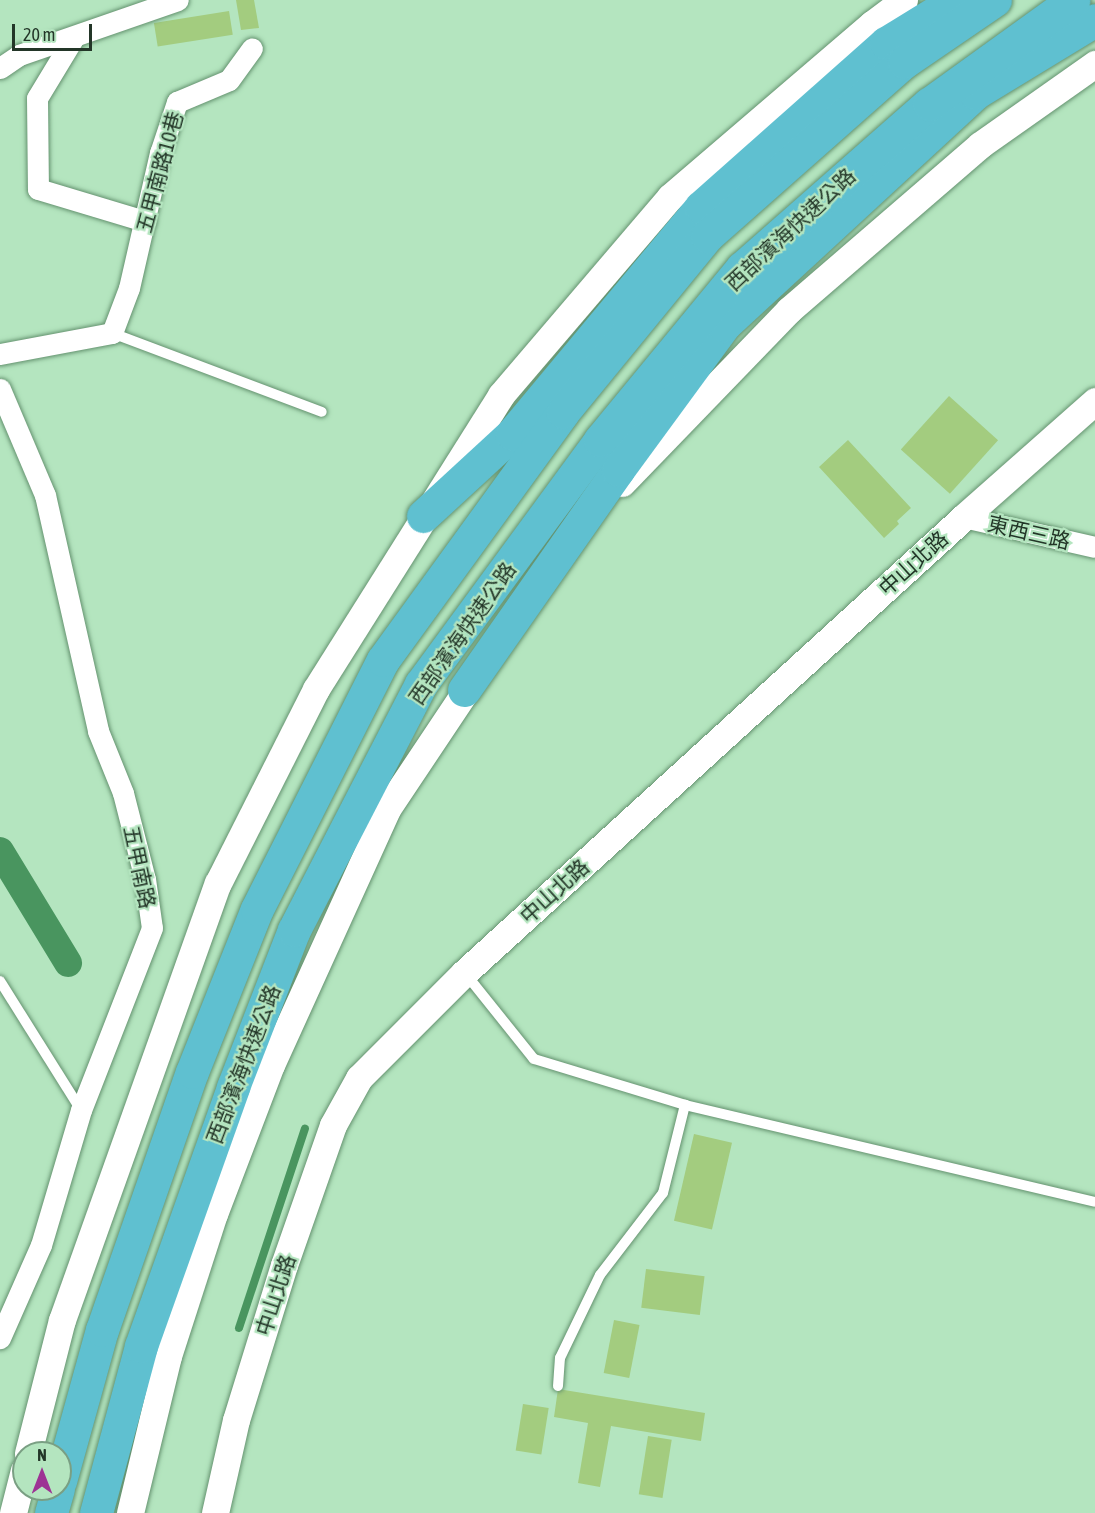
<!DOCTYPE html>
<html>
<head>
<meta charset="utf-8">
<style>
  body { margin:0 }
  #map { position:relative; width:1095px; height:1513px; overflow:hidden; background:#b4e5bf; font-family:"Asap Condensed","Noto Sans TC",sans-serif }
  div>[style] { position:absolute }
  .stream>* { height:8px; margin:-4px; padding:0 4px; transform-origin:4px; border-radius:4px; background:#49955f }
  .canal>* { height:28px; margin:-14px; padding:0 14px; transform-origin:14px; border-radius:14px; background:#49955f }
  .building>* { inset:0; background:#a3cc7f; transform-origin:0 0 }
  .roads { filter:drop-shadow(0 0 2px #64926f) drop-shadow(0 0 2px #64926f) }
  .service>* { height:10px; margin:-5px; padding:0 5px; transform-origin:5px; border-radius:5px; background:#fff }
  .minor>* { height:21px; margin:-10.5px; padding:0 10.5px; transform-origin:10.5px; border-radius:10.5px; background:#fff }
  .tertiary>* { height:27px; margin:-13.5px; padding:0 13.5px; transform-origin:13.5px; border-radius:13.5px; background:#fff }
  .trunk>* { height:33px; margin:-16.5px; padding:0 16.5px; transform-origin:16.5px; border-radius:16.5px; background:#5fc0d0 }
  span { translate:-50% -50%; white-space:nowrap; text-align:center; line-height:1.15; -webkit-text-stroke:4.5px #b4e5bf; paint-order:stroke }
  .street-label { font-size:21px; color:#233628 }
  .north { position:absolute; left:12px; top:1441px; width:60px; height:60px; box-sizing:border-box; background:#b4e5bf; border:2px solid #7a9f83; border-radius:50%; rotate:0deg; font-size:16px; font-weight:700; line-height:24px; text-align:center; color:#233628 }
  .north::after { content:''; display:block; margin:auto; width:21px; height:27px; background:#9d3394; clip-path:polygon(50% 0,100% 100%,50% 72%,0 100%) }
  .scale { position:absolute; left:12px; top:24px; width:80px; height:27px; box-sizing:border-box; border:3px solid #233628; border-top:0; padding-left:8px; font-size:18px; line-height:21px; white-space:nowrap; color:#233628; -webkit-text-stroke:4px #b4e5bf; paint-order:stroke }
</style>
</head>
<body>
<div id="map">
  <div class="stream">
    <div style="left:239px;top:1328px;width:210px;rotate:-71.7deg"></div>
  </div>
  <div class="canal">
    <div style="left:0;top:851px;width:131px;rotate:58.7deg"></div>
  </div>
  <div class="building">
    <div style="clip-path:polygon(236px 0,254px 0,259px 28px,241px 30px)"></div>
    <div style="left:229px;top:11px;width:24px;height:76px;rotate:81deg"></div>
    <div style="left:949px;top:396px;width:66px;height:72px;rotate:42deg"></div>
    <div style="clip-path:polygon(848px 440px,911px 508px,897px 521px,899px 524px,884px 538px,819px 467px)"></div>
    <div style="left:694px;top:1134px;width:39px;height:89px;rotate:13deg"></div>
    <div style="left:646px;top:1269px;width:59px;height:39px;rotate:7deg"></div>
    <div style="left:614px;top:1320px;width:26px;height:54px;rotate:11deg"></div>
    <div style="clip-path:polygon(558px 1389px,705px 1413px,701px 1441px,611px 1426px,600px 1487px,578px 1483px,588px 1423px,554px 1417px)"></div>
    <div style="left:523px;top:1404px;width:26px;height:47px;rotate:9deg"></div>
    <div style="left:648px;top:1436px;width:24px;height:59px;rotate:9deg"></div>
  </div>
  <div class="roads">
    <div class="service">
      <div style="left:112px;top:333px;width:224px;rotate:20.6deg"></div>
      <div style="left:465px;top:973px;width:110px;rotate:51.3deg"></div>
      <div style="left:534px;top:1059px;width:158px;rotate:16.9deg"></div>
      <div style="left:685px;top:1105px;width:421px;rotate:13.3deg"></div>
      <div style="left:0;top:981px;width:152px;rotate:57.9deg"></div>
      <div style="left:558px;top:1386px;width:28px;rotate:-86deg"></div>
      <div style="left:560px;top:1358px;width:92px;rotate:-64.3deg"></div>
      <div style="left:600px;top:1275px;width:103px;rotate:-52.5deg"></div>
      <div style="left:663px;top:1193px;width:91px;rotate:-76deg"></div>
    </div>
    <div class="minor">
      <div style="left:74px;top:37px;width:71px;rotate:121.2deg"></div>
      <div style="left:37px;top:98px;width:91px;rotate:89.4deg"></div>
      <div style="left:38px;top:189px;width:112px;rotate:16.7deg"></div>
      <div style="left:0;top:68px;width:23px;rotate:-34deg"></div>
      <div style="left:19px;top:55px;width:168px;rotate:-19.1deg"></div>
      <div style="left:0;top:354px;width:114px;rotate:-10.6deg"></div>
      <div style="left:112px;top:333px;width:48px;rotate:-69.3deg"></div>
      <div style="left:129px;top:288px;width:139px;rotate:-77.1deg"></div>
      <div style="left:160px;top:153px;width:54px;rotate:-71.6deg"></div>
      <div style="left:177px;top:102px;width:56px;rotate:-22.9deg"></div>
      <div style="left:229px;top:80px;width:39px;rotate:-54deg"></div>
      <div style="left:0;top:389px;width:115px;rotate:67deg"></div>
      <div style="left:45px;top:495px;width:242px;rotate:77.3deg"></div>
      <div style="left:98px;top:731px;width:67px;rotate:68deg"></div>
      <div style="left:123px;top:793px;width:89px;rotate:75.7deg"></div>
      <div style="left:145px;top:879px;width:49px;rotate:81.9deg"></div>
      <div style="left:152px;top:928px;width:195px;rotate:111.3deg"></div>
      <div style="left:81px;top:1110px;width:141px;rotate:106.5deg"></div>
      <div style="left:41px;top:1245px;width:102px;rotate:113.8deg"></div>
      <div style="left:964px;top:517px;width:134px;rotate:12.9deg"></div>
    </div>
    <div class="tertiary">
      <div style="left:622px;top:483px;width:240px;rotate:-46deg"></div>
      <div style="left:789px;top:310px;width:252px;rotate:-40.8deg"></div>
      <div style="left:980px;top:145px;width:141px;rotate:-35.2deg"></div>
      <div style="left:28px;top:1453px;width:137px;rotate:-75.7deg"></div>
      <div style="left:62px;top:1320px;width:464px;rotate:-70.4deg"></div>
      <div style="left:218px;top:883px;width:217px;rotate:-63.2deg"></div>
      <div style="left:316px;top:689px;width:347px;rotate:-57.8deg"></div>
      <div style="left:501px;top:395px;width:260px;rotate:-49.5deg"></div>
      <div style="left:670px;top:197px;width:266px;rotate:-40.6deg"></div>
      <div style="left:872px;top:24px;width:40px;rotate:-37deg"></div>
      <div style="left:13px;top:1513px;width:44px;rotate:-75.7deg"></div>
      <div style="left:130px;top:1513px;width:162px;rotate:-76.4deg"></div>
      <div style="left:168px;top:1356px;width:149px;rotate:-72.1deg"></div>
      <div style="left:214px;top:1214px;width:160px;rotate:-69.1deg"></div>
      <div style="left:271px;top:1065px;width:281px;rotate:-65.6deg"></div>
      <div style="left:387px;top:809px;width:162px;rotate:-56.3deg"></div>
      <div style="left:215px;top:1513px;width:95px;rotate:-77.3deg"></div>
      <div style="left:236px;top:1420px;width:162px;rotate:-72.8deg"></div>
      <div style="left:284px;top:1265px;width:148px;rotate:-70.7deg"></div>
      <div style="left:333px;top:1125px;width:54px;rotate:-61deg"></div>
      <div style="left:359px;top:1078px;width:148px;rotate:-45deg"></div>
      <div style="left:464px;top:973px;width:677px;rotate:-42.36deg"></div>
      <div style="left:964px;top:517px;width:175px;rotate:-41.5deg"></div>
    </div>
    <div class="trunk">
      <div style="left:423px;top:516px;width:121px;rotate:-42.7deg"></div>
      <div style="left:512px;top:434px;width:295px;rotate:-50.2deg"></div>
      <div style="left:701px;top:207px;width:247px;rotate:-41.6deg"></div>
      <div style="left:886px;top:43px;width:82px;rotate:-31.6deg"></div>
      <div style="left:464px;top:690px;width:269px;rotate:-55deg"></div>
      <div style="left:618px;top:470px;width:180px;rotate:-53.8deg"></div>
      <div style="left:724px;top:325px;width:342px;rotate:-42.7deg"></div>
      <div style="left:975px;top:93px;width:140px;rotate:-31.3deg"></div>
      <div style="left:60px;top:1481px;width:157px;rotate:-74.5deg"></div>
      <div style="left:102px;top:1330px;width:273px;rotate:-70.8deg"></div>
      <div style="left:192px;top:1072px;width:175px;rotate:-68.3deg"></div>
      <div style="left:257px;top:909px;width:279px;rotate:-63.2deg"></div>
      <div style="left:383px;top:660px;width:306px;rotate:-54deg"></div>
      <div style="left:563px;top:412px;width:227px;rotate:-50.7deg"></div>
      <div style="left:707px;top:236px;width:263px;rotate:-41.5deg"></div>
      <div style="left:904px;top:62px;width:110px;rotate:-34.3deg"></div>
      <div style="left:51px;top:1513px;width:25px;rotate:-74deg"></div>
      <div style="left:96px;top:1513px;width:173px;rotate:-74.9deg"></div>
      <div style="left:141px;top:1346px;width:275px;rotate:-70.4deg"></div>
      <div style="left:233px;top:1087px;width:168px;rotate:-68.8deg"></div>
      <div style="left:294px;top:930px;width:277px;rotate:-62.7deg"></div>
      <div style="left:421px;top:684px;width:303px;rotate:-53.7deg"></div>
      <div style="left:600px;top:440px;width:223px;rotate:-50.5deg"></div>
      <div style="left:742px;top:268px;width:249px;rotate:-41.3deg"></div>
      <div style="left:929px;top:104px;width:178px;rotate:-35.8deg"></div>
    </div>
  </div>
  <div class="street-label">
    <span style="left:159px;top:172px;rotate:-75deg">五甲南路10巷</span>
    <span style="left:790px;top:229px;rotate:-43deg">西部濱海快速公路</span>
    <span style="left:1029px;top:532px;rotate:13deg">東西三路</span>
    <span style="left:913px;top:563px;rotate:-42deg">中山北路</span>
    <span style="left:462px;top:633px;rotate:-55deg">西部濱海快速公路</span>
    <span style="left:140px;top:867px;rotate:78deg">五甲南路</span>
    <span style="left:554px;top:891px;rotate:-42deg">中山北路</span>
    <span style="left:243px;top:1064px;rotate:-69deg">西部濱海快速公路</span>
    <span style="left:275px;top:1295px;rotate:-72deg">中山北路</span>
  </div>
  <div class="north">N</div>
  <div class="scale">20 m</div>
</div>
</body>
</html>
